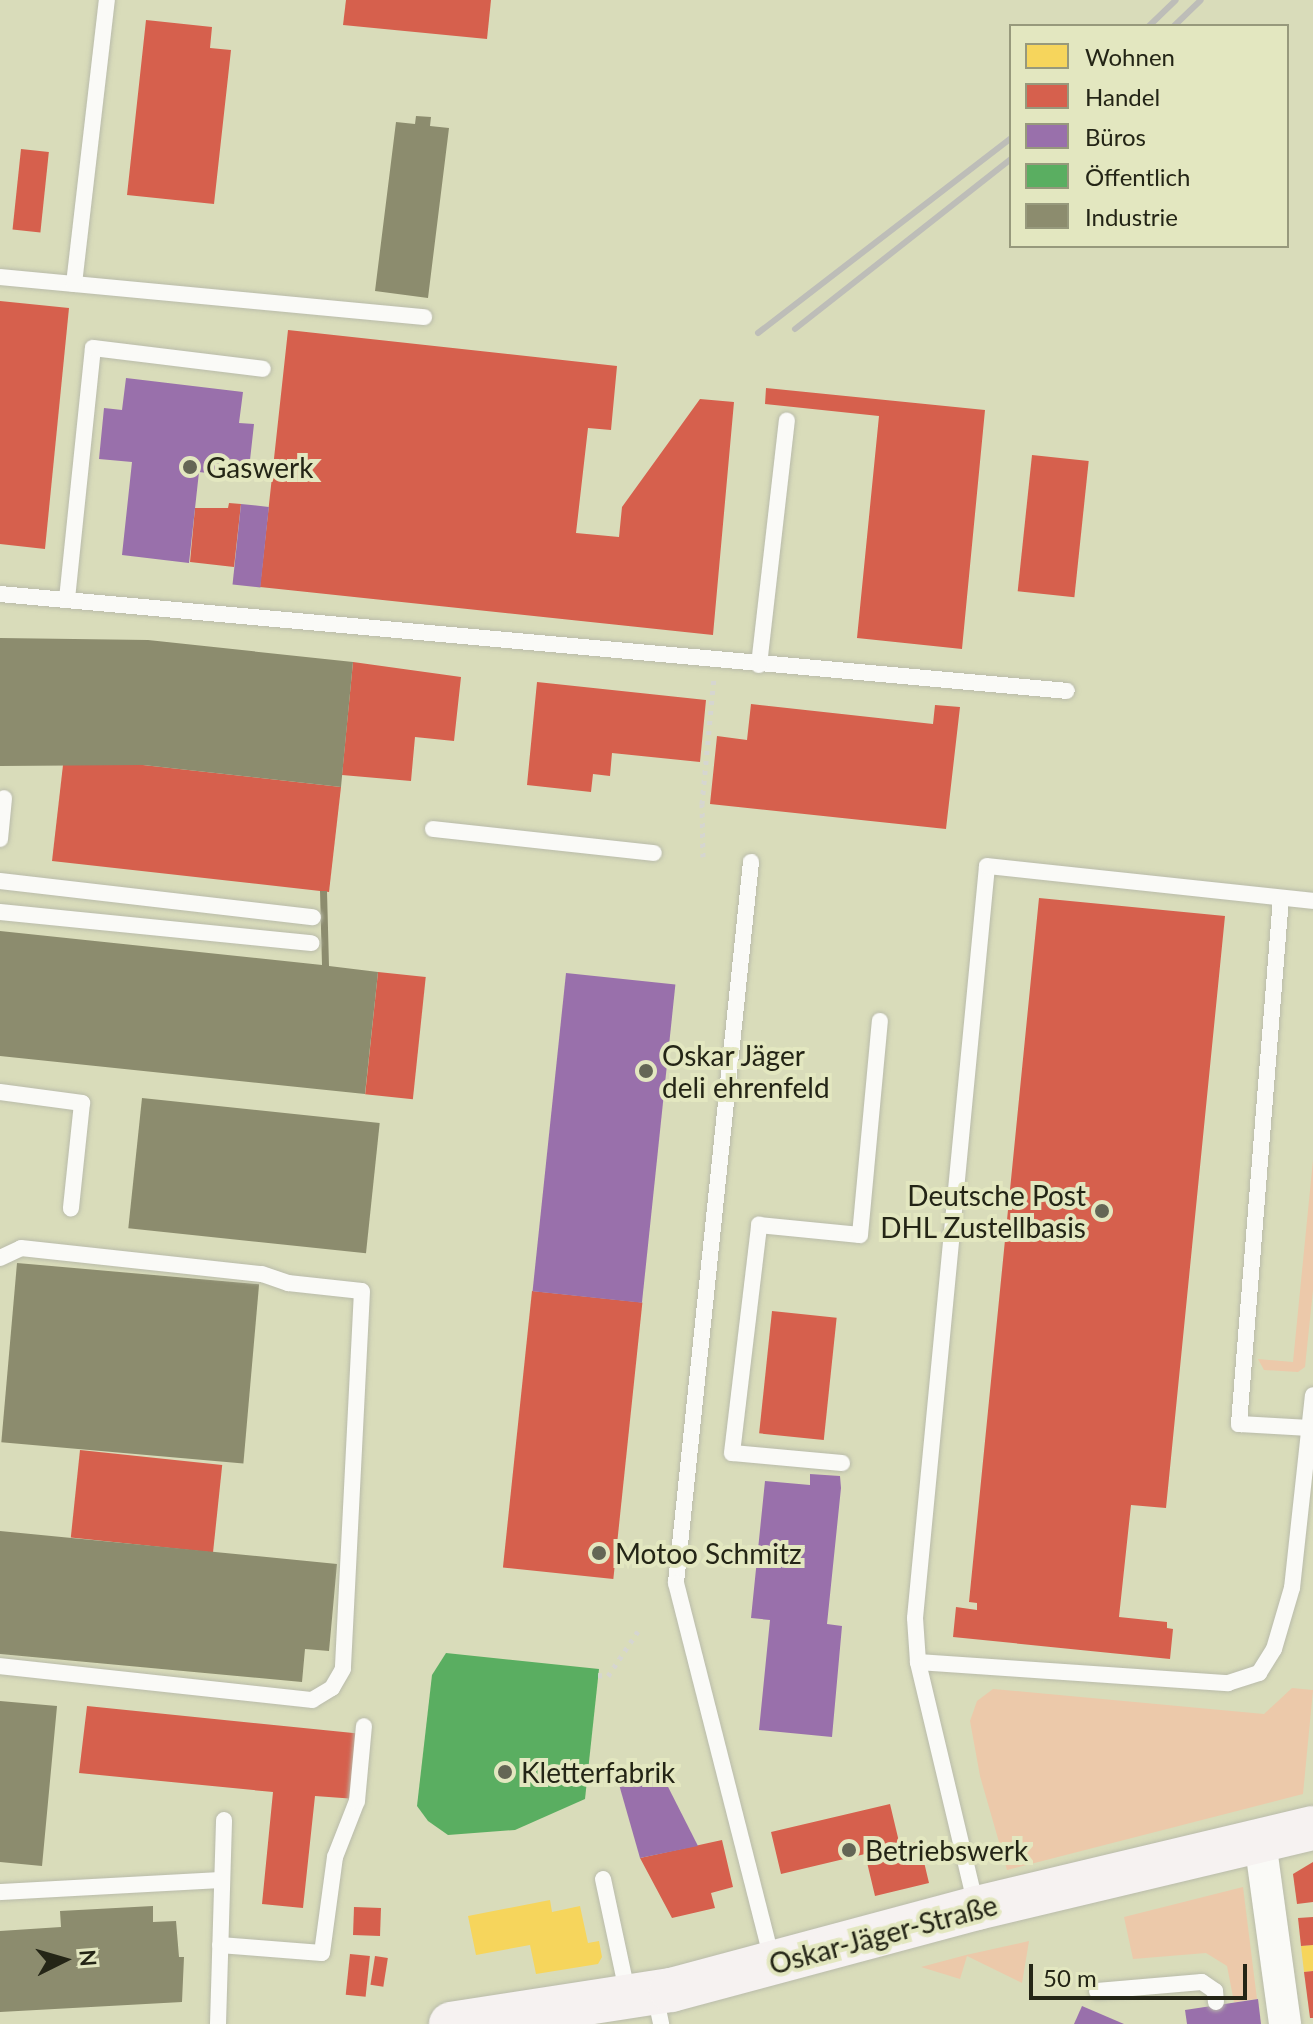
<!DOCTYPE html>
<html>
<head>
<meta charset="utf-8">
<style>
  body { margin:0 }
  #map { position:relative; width:1313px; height:2024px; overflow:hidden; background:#dcdec9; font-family:Lato,sans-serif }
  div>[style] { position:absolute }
  .built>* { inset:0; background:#d9dcba }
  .green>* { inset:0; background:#ecc9aa }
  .homes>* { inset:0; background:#f6d55c }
  .shops>* { inset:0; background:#d6604d; transform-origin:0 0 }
  .offices>* { inset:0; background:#9970ab; transform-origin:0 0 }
  .public>* { inset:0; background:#5aae61 }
  .industry>* { inset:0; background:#8c8c6e; transform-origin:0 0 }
  .path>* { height:5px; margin-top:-2.5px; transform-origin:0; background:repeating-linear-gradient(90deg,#d6d6d0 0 4px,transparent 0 10px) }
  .roads { filter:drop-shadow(0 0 2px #b9bbaa) drop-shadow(0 0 2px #b9bbaa) }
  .lane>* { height:16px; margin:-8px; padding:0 8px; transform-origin:8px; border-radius:8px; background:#fafaf7 }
  .street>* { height:32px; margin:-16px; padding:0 16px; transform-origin:16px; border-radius:16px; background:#fafaf7 }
  .secondary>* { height:44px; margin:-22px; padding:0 22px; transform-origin:22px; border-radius:22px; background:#f6f2f1 }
  .rail>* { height:6px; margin:-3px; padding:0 3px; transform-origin:3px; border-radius:3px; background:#bdbdb8 }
  .dots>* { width:22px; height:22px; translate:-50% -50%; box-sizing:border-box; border:4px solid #e3e7c0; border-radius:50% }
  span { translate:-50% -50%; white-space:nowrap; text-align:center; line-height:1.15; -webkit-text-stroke:8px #e3e7c0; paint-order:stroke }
  .poi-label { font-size:28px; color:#242516 }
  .left { translate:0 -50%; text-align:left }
  .right { translate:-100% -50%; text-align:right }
  .street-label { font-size:28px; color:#242516 }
  .legend { position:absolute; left:1009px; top:24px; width:280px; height:224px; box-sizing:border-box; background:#e3e7c0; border:2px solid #97997c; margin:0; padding:10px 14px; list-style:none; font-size:24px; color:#242516 }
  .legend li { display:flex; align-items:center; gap:16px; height:40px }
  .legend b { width:40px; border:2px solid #97997c }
  .north { position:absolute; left:24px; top:1920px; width:80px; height:80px; -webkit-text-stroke:6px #e3e7c0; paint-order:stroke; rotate:85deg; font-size:22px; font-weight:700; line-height:32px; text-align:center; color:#242516 }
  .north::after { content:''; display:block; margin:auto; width:28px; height:36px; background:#242516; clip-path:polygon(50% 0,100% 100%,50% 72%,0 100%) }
  .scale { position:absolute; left:1029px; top:1964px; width:218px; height:36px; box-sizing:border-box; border:4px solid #242516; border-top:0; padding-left:10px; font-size:24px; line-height:28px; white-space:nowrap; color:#242516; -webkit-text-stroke:6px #e3e7c0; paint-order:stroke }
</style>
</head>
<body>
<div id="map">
  <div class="built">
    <div style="clip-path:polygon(evenodd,0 0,1313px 0,1313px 2024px,0 2024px,0 0,1011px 26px,1287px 26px,1287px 246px,1011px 246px,1011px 26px)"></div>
  </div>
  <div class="green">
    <div style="clip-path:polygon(1313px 1160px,1313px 1290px,1305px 1367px,1298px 1372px,1264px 1370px,1258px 1359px,1293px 1362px)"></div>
    <div style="clip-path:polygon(1292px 1688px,1313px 1690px,1303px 1794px,1007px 1870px,980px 1776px,970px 1721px,977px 1701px,993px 1689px,1264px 1714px)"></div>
    <div style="clip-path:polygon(1243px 1887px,1257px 1999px,1234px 2002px,1227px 1966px,1206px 1953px,1133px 1959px,1124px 1917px)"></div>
    <div style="clip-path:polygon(1029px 1941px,1022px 1983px,967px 1956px,960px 1979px,921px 1967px,966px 1955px)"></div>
  </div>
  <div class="homes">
    <div style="clip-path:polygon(550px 1900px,552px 1912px,580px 1906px,588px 1943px,599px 1941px,602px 1957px,598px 1964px,536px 1974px,530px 1945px,476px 1955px,468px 1916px)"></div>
    <div style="clip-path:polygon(1313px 1945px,1313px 1971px,1304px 1972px,1301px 1946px)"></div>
  </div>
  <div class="shops">
    <div style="clip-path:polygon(346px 0,491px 0,487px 39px,343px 25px)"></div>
    <div style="clip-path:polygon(146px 20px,212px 27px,210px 48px,231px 50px,214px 204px,127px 195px)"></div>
    <div style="left:21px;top:149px;width:28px;height:81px;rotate:6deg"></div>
    <div style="clip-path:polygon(0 301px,69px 308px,45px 549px,0 544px)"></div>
    <div style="clip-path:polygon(288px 330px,617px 366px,611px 430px,588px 428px,576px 533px,619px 537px,622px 507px,700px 399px,734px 402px,713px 635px,260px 587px)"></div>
    <div style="clip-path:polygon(766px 388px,985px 410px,962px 649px,857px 638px,879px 416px,765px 404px)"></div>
    <div style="left:1032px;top:455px;width:57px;height:137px;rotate:6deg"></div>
    <div style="clip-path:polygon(229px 503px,241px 504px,234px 567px,190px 562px,195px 508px,228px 508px)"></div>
    <div style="clip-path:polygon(353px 662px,461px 677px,454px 741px,415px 737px,411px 781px,342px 775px)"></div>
    <div style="clip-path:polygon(537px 682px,706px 700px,700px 762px,612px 753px,610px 776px,593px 774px,591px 792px,527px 785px)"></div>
    <div style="clip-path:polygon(751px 704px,933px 724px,935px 705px,960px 707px,946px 829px,710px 804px,717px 736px,747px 740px)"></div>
    <div style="clip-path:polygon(63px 765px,143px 765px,341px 787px,329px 892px,52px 861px)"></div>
    <div style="clip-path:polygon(1039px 898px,1225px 916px,1166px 1508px,1131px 1505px,1119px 1617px,1167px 1622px,1167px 1628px,1173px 1629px,1170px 1659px,953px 1637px,956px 1607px,977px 1610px,977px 1603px,969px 1602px)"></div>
    <div style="left:378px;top:972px;width:48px;height:123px;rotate:6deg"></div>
    <div style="left:532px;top:1291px;width:111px;height:278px;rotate:6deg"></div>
    <div style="left:772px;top:1311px;width:65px;height:123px;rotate:6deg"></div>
    <div style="left:80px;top:1450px;width:143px;height:88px;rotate:6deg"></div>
    <div style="clip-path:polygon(87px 1706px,363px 1734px,356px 1799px,315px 1796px,303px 1908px,262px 1904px,273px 1792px,79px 1773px)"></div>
    <div style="clip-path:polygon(890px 1804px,900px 1846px,919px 1841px,929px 1883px,875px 1896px,865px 1854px,781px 1874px,771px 1832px)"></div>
    <div style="clip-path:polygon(722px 1840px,733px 1887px,711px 1893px,715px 1908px,672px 1918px,640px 1858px)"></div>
    <div style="clip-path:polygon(1313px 1862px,1313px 1902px,1297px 1904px,1293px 1874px)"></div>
    <div style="left:354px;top:1907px;width:27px;height:28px;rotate:2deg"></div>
    <div style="clip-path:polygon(1313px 1917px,1313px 1945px,1301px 1946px,1298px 1918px)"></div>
    <div style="left:350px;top:1954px;width:20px;height:41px;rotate:6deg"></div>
    <div style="left:375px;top:1956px;width:13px;height:29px;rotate:9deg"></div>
    <div style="clip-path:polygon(1313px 1971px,1313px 2018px,1310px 2018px,1304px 1972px)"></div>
  </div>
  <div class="offices">
    <div style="clip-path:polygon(126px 378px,243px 392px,239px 423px,254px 424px,248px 478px,199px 472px,189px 563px,122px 555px,132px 462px,99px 459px,104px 408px,122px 410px)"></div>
    <div style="left:241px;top:504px;width:28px;height:81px;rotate:6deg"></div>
    <div style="left:566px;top:973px;width:110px;height:320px;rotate:6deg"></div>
    <div style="clip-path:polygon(810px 1474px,840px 1476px,841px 1488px,827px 1624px,842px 1626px,832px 1737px,759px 1730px,770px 1620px,751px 1618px,765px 1481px,810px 1485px)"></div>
    <div style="clip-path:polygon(660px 1771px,698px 1846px,640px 1858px,618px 1781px)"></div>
    <div style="clip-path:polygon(1258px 1999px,1261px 2024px,1187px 2024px,1185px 2010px)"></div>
    <div style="clip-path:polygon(1082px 2006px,1124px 2024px,1074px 2024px)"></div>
  </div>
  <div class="public">
    <div style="clip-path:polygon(446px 1653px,599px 1669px,585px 1799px,515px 1830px,448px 1835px,428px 1821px,417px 1806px,432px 1675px)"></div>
  </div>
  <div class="industry">
    <div style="clip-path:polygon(416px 116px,431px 117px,430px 126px,449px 128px,428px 298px,375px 291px,396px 122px,415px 124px)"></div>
    <div style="clip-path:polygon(0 638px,148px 640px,353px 662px,341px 787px,143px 765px,0 766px)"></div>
    <div style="clip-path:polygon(320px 891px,327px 891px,329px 966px,378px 972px,365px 1094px,0 1056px,0 931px,322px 965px)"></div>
    <div style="left:142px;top:1098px;width:239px;height:131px;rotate:6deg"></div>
    <div style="left:17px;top:1263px;width:243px;height:180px;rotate:5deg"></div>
    <div style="clip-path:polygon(0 1531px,337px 1564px,329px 1651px,305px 1649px,302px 1682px,0 1654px)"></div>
    <div style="clip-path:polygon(0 1701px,57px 1706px,42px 1866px,0 1862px)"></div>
    <div style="clip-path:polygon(153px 1906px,153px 1922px,176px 1921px,179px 1957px,184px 1957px,182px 2002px,0 2012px,0 1931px,61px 1927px,60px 1911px)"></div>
  </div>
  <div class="path">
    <div style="left:703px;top:857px;width:53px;rotate:-91.1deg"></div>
    <div style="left:702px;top:804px;width:127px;rotate:-84.6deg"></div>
    <div style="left:598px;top:1675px;width:10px;rotate:6deg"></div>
    <div style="left:608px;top:1676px;width:54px;rotate:-56.3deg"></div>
  </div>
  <div class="roads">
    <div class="lane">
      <div style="left:0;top:277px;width:426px;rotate:5.4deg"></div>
      <div style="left:74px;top:284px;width:286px;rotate:-83.4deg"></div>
      <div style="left:0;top:594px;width:1071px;rotate:5.19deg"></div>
      <div style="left:67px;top:599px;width:252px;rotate:-84.1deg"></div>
      <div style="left:93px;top:348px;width:171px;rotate:7deg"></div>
      <div style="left:759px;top:665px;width:246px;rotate:-83.5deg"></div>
      <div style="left:433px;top:829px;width:222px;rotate:6.2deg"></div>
      <div style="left:0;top:839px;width:41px;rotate:-84.4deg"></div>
      <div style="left:751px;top:862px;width:725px;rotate:95.94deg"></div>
      <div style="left:676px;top:1583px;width:392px;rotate:75.7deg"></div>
      <div style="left:0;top:881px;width:315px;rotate:6.6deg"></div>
      <div style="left:1281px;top:898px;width:528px;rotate:94.57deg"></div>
      <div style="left:1239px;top:1424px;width:71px;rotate:3.2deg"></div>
      <div style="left:0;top:912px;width:313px;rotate:5.7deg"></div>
      <div style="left:0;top:1092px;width:83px;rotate:7.6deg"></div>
      <div style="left:82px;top:1103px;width:106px;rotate:96deg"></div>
      <div style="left:0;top:1258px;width:23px;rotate:-25deg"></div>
      <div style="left:21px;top:1248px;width:242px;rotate:6.2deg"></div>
      <div style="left:262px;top:1274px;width:28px;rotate:19deg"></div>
      <div style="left:288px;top:1283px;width:74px;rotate:6.2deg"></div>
      <div style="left:362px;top:1291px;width:378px;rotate:92.9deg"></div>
      <div style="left:343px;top:1669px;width:22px;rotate:120deg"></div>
      <div style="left:332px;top:1688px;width:23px;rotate:149deg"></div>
      <div style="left:312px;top:1700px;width:314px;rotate:-173.8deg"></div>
      <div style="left:842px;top:1463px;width:110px;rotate:-174.8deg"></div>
      <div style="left:732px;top:1453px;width:230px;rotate:-83.2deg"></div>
      <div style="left:759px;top:1225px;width:101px;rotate:5.7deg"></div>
      <div style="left:860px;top:1235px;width:215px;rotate:-84.7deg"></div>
      <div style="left:918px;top:1662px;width:311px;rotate:3.9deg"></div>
      <div style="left:1228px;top:1683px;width:33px;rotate:-18deg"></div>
      <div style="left:1259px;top:1673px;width:28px;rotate:-58deg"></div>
      <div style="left:1274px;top:1649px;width:64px;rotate:-73.6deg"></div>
      <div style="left:1292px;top:1588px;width:194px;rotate:-83.8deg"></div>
      <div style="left:603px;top:1879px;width:120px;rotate:77.9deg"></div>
      <div style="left:0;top:1892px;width:222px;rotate:-3.1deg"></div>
      <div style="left:976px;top:1906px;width:251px;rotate:-103.4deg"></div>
      <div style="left:918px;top:1662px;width:44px;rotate:-93.9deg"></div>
      <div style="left:915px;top:1618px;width:755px;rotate:-84.53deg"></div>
      <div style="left:987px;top:866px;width:328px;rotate:6.1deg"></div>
      <div style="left:220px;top:1945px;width:102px;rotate:4.5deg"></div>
      <div style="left:322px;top:1953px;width:97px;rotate:-82.3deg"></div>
      <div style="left:335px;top:1857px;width:60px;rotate:-68.6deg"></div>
      <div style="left:357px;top:1801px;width:75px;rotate:-84.7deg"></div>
      <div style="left:1097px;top:1991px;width:105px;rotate:-4.9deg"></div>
      <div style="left:1202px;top:1982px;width:16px;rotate:35deg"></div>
      <div style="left:1215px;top:1991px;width:11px;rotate:85deg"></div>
      <div style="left:655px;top:1995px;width:30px;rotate:78deg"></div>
      <div style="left:218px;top:2024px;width:204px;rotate:-88.3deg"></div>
    </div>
    <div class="street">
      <div style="left:1260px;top:1841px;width:185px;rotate:82.2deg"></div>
    </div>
    <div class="secondary">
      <div style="left:451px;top:2024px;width:223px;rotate:-8.8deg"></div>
      <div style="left:671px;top:1990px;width:317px;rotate:-15deg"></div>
      <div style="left:977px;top:1908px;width:345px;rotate:-13.4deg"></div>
    </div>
  </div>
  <div class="rail">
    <div style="left:1149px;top:26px;width:37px;rotate:-44deg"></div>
    <div style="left:1174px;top:26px;width:37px;rotate:-44deg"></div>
    <div style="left:795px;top:329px;width:275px;rotate:-38.2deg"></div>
    <div style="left:758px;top:333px;width:319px;rotate:-37.6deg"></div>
  </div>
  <div class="dots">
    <div style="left:190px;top:467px;background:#646655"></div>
    <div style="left:646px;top:1071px;background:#646655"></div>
    <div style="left:1102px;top:1211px;background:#646655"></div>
    <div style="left:599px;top:1553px;background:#646655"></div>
    <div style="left:505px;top:1772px;background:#646655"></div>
    <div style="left:849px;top:1850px;background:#646655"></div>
  </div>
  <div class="poi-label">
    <span class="left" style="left:206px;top:467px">Gaswerk</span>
    <span class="left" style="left:662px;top:1071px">Oskar Jäger<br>deli ehrenfeld</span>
    <span class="right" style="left:1086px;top:1211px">Deutsche Post<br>DHL Zustellbasis</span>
    <span class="left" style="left:615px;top:1553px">Motoo Schmitz</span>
    <span class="left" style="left:521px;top:1772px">Kletterfabrik</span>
    <span class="left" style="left:865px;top:1850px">Betriebswerk</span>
  </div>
  <div class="street-label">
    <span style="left:883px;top:1934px;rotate:-15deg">Oskar-Jäger-Straße</span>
  </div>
  <ul class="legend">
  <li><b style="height:22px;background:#f6d55c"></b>Wohnen</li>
  <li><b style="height:22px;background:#d6604d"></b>Handel</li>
  <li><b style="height:22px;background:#9970ab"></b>Büros</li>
  <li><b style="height:22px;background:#5aae61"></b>Öffentlich</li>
  <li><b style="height:22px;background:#8c8c6e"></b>Industrie</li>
  </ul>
  <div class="north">N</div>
  <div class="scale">50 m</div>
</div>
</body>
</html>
